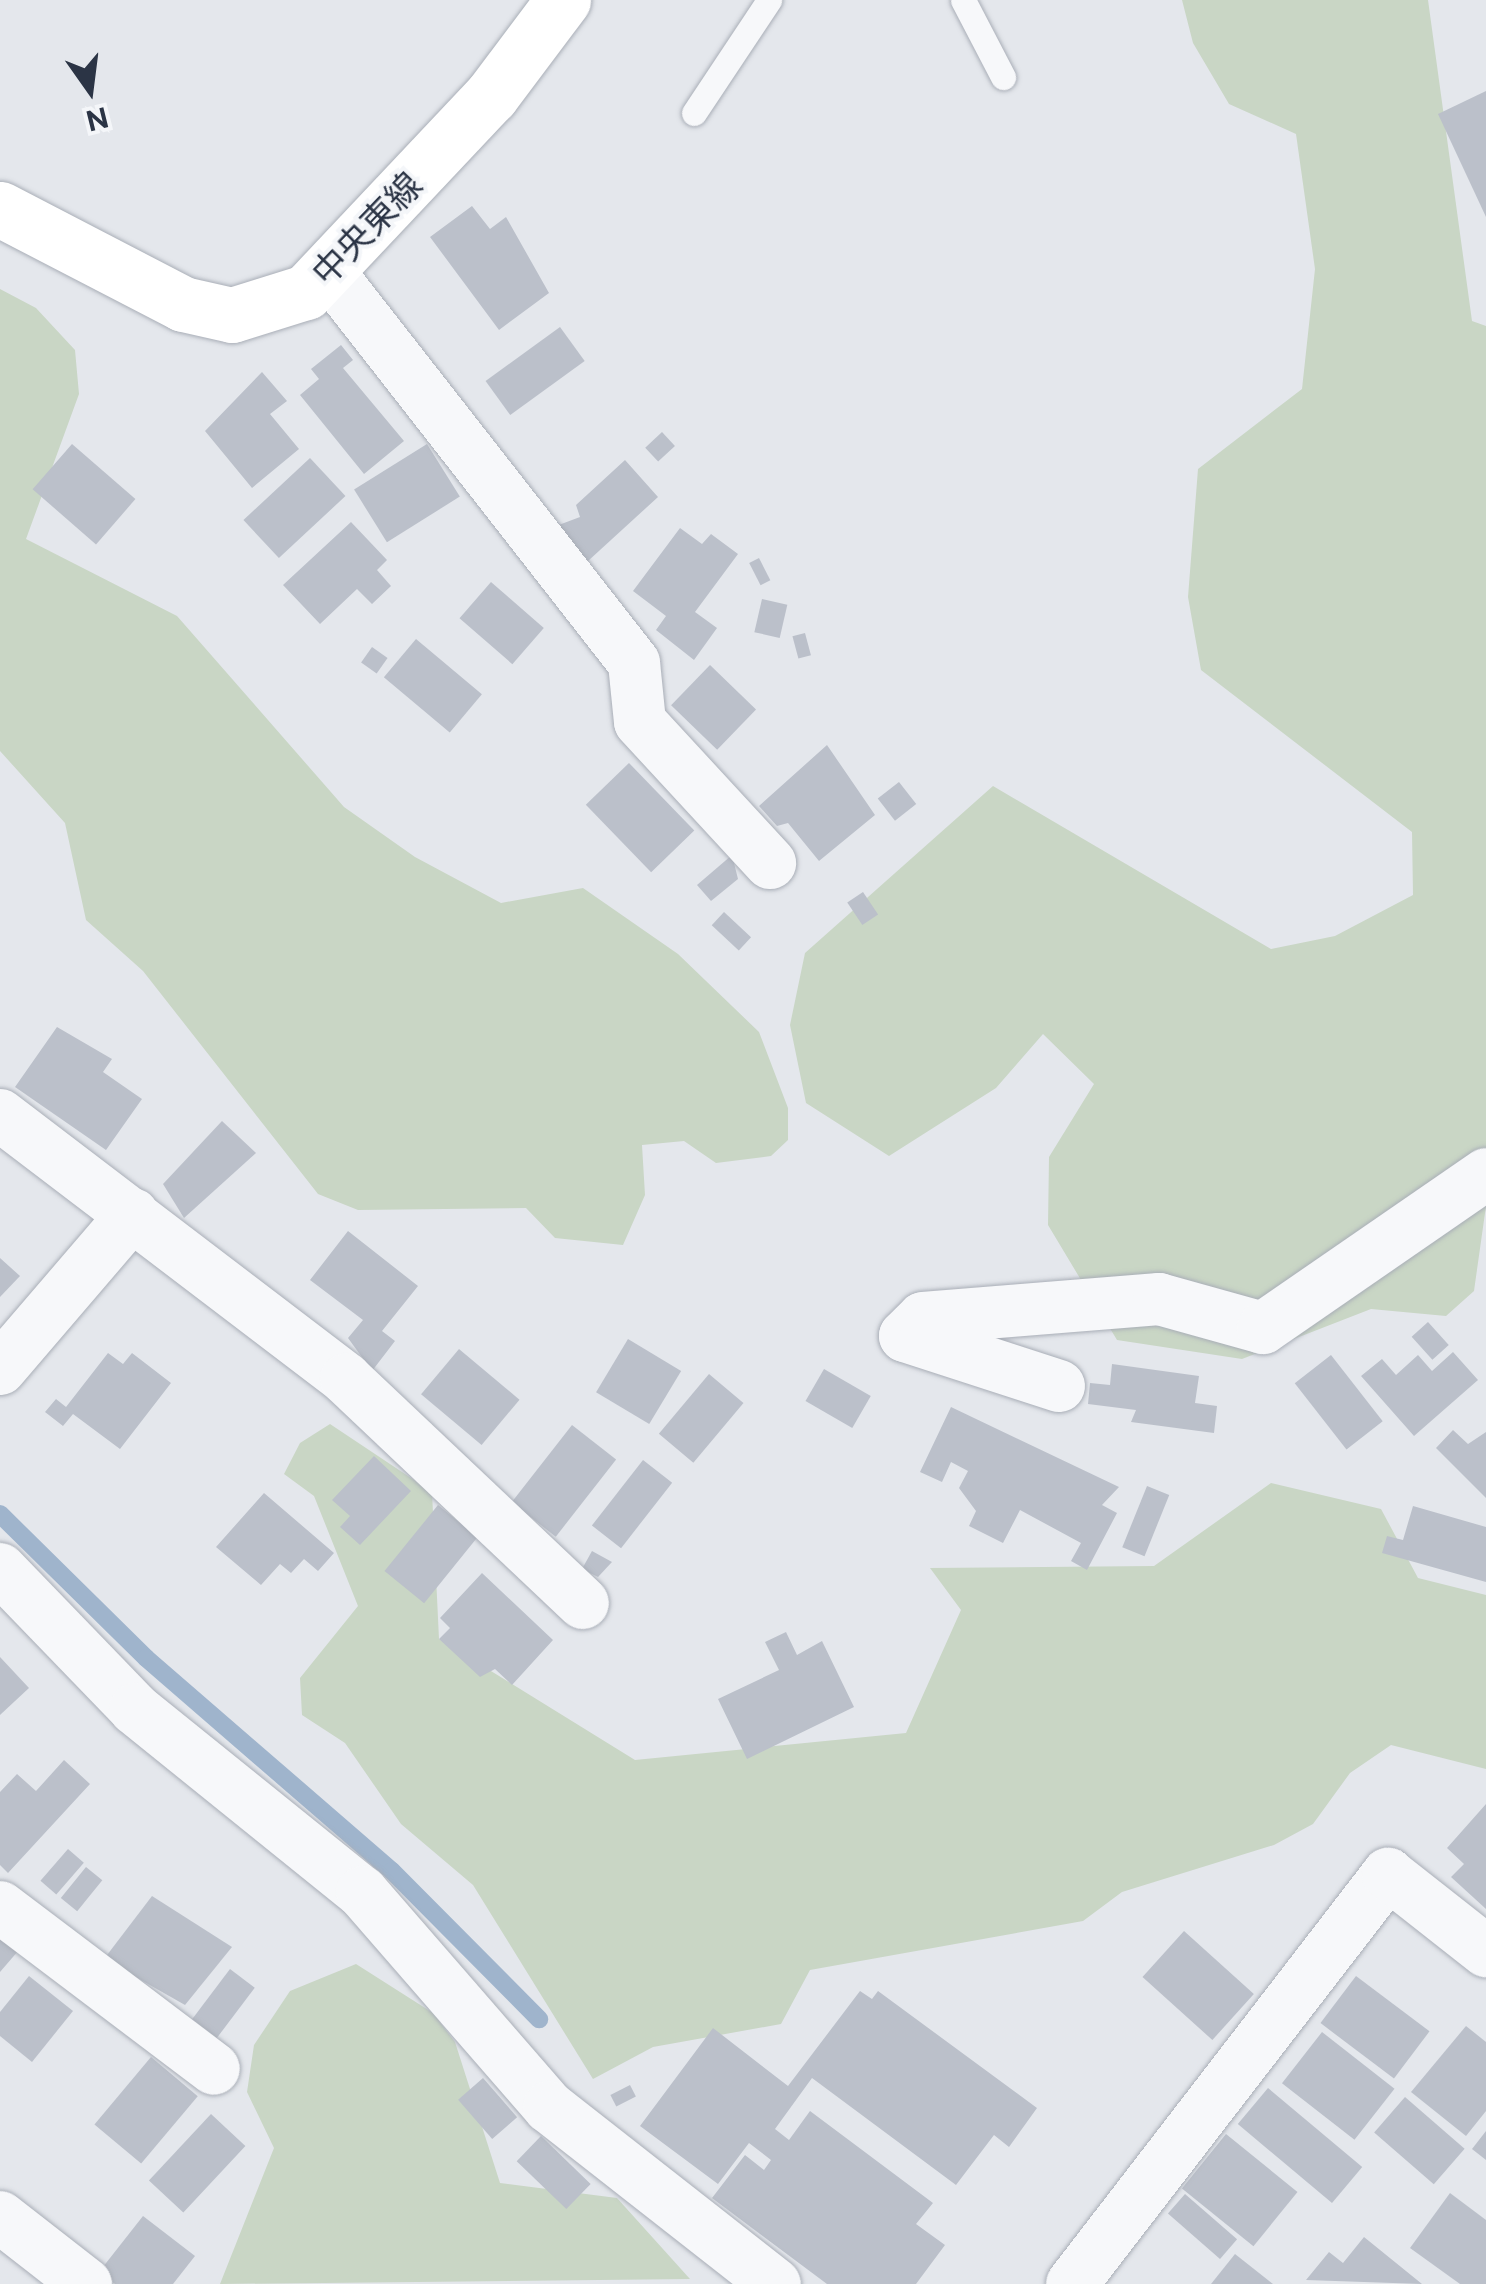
<!DOCTYPE html>
<html>
<head>
<meta charset="utf-8">
<style>
  body { margin:0 }
  #map { position:relative; width:1486px; height:2284px; overflow:hidden; background:#e4e7ec; font-family:"Public Sans","Noto Sans JP",sans-serif }
  div>[style] { position:absolute }
  .green>* { inset:0; background:#c9d6c5 }
  .stream>* { height:18px; margin:-9px; padding:0 9px; transform-origin:9px; border-radius:9px; background:#9fb4cc }
  .building>* { inset:0; background:#bbc0ca; transform-origin:0 0 }
  .roads { filter:drop-shadow(0 0 2px #a9aeb7) drop-shadow(0 0 2px #a9aeb7) }
  .service>* { height:25px; margin:-12.5px; padding:0 12.5px; transform-origin:12.5px; border-radius:12.5px; background:#f7f8fa }
  .minor>* { height:52px; margin:-26px; padding:0 26px; transform-origin:26px; border-radius:26px; background:#f7f8fa }
  .secondary>* { height:55px; margin:-27.5px; padding:0 27.5px; transform-origin:27.5px; border-radius:27.5px; background:#fff }
  span { translate:-50% -50%; white-space:nowrap; text-align:center; line-height:1.15; -webkit-text-stroke:8px #f4f6f9; paint-order:stroke }
  .street-label { font-size:35px; color:#2b3445 }
  .north { position:absolute; left:40px; top:40px; width:100px; height:100px; -webkit-text-stroke:8px #f4f6f9; paint-order:stroke; rotate:166deg; font-size:28px; font-weight:700; line-height:40px; text-align:center; color:#2b3445 }
  .north::after { content:''; display:block; margin:auto; width:35px; height:45px; background:#2b3445; clip-path:polygon(50% 0,100% 100%,50% 72%,0 100%) }
</style>
</head>
<body>
<div id="map">
  <div class="green">
    <div style="clip-path:polygon(1182px 0,1428px 0,1472px 321px,1486px 326px,1486px 1206px,1474px 1291px,1446px 1316px,1371px 1309px,1242px 1359px,1117px 1340px,1048px 1225px,1049px 1157px,1094px 1084px,1043px 1034px,996px 1088px,889px 1156px,806px 1103px,790px 1025px,805px 953px,993px 786px,1271px 949px,1335px 936px,1413px 895px,1412px 832px,1201px 670px,1188px 597px,1198px 469px,1302px 389px,1315px 269px,1296px 134px,1229px 104px,1193px 43px)"></div>
    <div style="clip-path:polygon(0 289px,36px 308px,75px 350px,79px 394px,26px 539px,177px 616px,344px 807px,415px 857px,501px 903px,583px 888px,678px 954px,759px 1032px,788px 1108px,788px 1140px,771px 1156px,716px 1163px,684px 1141px,642px 1145px,645px 1195px,623px 1245px,555px 1238px,526px 1208px,358px 1210px,318px 1194px,143px 971px,86px 920px,65px 823px,0 751px)"></div>
    <div style="clip-path:polygon(330px 1424px,432px 1492px,439px 1639px,635px 1760px,906px 1733px,961px 1610px,930px 1568px,1154px 1566px,1271px 1483px,1381px 1509px,1418px 1578px,1486px 1595px,1486px 1769px,1391px 1745px,1350px 1773px,1313px 1824px,1274px 1845px,1122px 1892px,1083px 1921px,810px 1970px,781px 2024px,653px 2047px,593px 2079px,473px 1885px,401px 1824px,345px 1743px,302px 1715px,300px 1678px,358px 1606px,314px 1496px,284px 1474px,300px 1443px)"></div>
    <div style="clip-path:polygon(356px 1964px,433px 2013px,455px 2042px,500px 2183px,617px 2198px,690px 2279px,220px 2284px,274px 2148px,247px 2092px,254px 2045px,290px 1991px)"></div>
  </div>
  <div class="stream">
    <div style="left:0;top:1514px;width:205px;rotate:44.6deg"></div>
    <div style="left:146px;top:1658px;width:325px;rotate:40.9deg"></div>
    <div style="left:392px;top:1871px;width:209px;rotate:45.2deg"></div>
  </div>
  <div class="building">
    <div style="clip-path:polygon(1486px 91px,1486px 217px,1438px 114px)"></div>
    <div style="clip-path:polygon(472px 206px,490px 229px,506px 217px,549px 293px,499px 330px,430px 237px)"></div>
    <div style="left:560px;top:327px;width:42px;height:92px;rotate:54deg"></div>
    <div style="clip-path:polygon(341px 345px,353px 360px,343px 368px,404px 441px,364px 474px,300px 395px,319px 379px,311px 369px)"></div>
    <div style="clip-path:polygon(262px 372px,287px 401px,270px 414px,299px 449px,252px 488px,205px 431px)"></div>
    <div style="left:662px;top:432px;width:19px;height:23px;rotate:47deg"></div>
    <div style="left:72px;top:444px;width:84px;height:60px;rotate:41deg"></div>
    <div style="left:427px;top:444px;width:62px;height:86px;rotate:58deg"></div>
    <div style="left:310px;top:458px;width:52px;height:91px;rotate:47deg"></div>
    <div style="clip-path:polygon(625px 460px,658px 497px,588px 561px,556px 526px,580px 517px,576px 505px)"></div>
    <div style="clip-path:polygon(351px 522px,387px 560px,377px 570px,391px 586px,372px 604px,357px 589px,320px 624px,283px 585px)"></div>
    <div style="clip-path:polygon(680px 528px,702px 544px,711px 534px,738px 554px,695px 612px,717px 628px,694px 660px,656px 630px,666px 616px,633px 591px)"></div>
    <div style="left:759px;top:558px;width:25px;height:11px;rotate:63deg"></div>
    <div style="left:491px;top:582px;width:70px;height:48px;rotate:41deg"></div>
    <div style="left:762px;top:599px;width:26px;height:34px;rotate:13deg"></div>
    <div style="left:805px;top:633px;width:23px;height:13px;rotate:75deg"></div>
    <div style="left:416px;top:639px;width:86px;height:50px;rotate:40deg"></div>
    <div style="left:372px;top:647px;width:19px;height:19px;rotate:35deg"></div>
    <div style="left:710px;top:665px;width:64px;height:56px;rotate:44deg"></div>
    <div style="clip-path:polygon(827px 745px,875px 815px,819px 861px,788px 823px,777px 826px,759px 806px)"></div>
    <div style="left:629px;top:763px;width:94px;height:60px;rotate:46deg"></div>
    <div style="left:899px;top:782px;width:28px;height:27px;rotate:52deg"></div>
    <div style="clip-path:polygon(732px 855px,738px 879px,711px 901px,697px 885px)"></div>
    <div style="left:863px;top:892px;width:27px;height:19px;rotate:56deg"></div>
    <div style="left:724px;top:912px;width:37px;height:18px;rotate:43deg"></div>
    <div style="clip-path:polygon(57px 1027px,112px 1059px,103px 1072px,142px 1099px,106px 1150px,15px 1087px)"></div>
    <div style="clip-path:polygon(222px 1121px,256px 1153px,184px 1218px,163px 1184px)"></div>
    <div style="clip-path:polygon(348px 1231px,418px 1286px,382px 1331px,395px 1341px,372px 1371px,348px 1338px,363px 1320px,310px 1280px)"></div>
    <div style="clip-path:polygon(0 1258px,20px 1276px,0 1297px)"></div>
    <div style="left:1428px;top:1322px;width:31px;height:22px;rotate:48deg"></div>
    <div style="left:628px;top:1339px;width:62px;height:62px;rotate:31deg"></div>
    <div style="left:459px;top:1349px;width:79px;height:59px;rotate:40deg"></div>
    <div style="clip-path:polygon(1453px 1352px,1478px 1380px,1414px 1436px,1361px 1376px,1382px 1359px,1396px 1375px,1418px 1355px,1432px 1371px)"></div>
    <div style="clip-path:polygon(108px 1353px,123px 1364px,132px 1353px,171px 1383px,120px 1449px,73px 1414px,63px 1426px,45px 1412px,56px 1399px,66px 1407px)"></div>
    <div style="left:1331px;top:1355px;width:84px;height:46px;rotate:52deg"></div>
    <div style="clip-path:polygon(1112px 1364px,1199px 1376px,1195px 1403px,1217px 1406px,1214px 1433px,1131px 1422px,1136px 1410px,1088px 1404px,1090px 1383px,1110px 1385px)"></div>
    <div style="left:824px;top:1369px;width:54px;height:37px;rotate:30deg"></div>
    <div style="left:709px;top:1374px;width:45px;height:78px;rotate:40deg"></div>
    <div style="clip-path:polygon(951px 1407px,1119px 1487px,1102px 1505px,1117px 1513px,1087px 1570px,1071px 1561px,1081px 1543px,1020px 1510px,1003px 1543px,969px 1526px,976px 1511px,959px 1488px,968px 1471px,951px 1462px,942px 1482px,920px 1472px)"></div>
    <div style="left:572px;top:1425px;width:56px;height:98px;rotate:38deg"></div>
    <div style="clip-path:polygon(1453px 1430px,1468px 1444px,1486px 1432px,1486px 1498px,1436px 1448px)"></div>
    <div style="clip-path:polygon(374px 1456px,411px 1491px,360px 1545px,340px 1527px,350px 1516px,332px 1500px)"></div>
    <div style="left:643px;top:1460px;width:37px;height:83px;rotate:38deg"></div>
    <div style="left:1147px;top:1486px;width:24px;height:66px;rotate:22deg"></div>
    <div style="clip-path:polygon(264px 1493px,334px 1553px,318px 1571px,304px 1559px,291px 1573px,280px 1564px,261px 1585px,216px 1547px)"></div>
    <div style="left:438px;top:1505px;width:51px;height:85px;rotate:39deg"></div>
    <div style="clip-path:polygon(1413px 1506px,1486px 1527px,1486px 1582px,1382px 1553px,1387px 1536px,1403px 1540px)"></div>
    <div style="clip-path:polygon(592px 1551px,612px 1562px,598px 1577px,582px 1569px)"></div>
    <div style="clip-path:polygon(482px 1573px,553px 1640px,512px 1685px,495px 1669px,480px 1677px,439px 1639px,450px 1628px,440px 1618px)"></div>
    <div style="clip-path:polygon(786px 1632px,797px 1655px,822px 1641px,854px 1707px,747px 1759px,718px 1699px,779px 1670px,765px 1642px)"></div>
    <div style="clip-path:polygon(0 1657px,29px 1688px,0 1715px)"></div>
    <div style="clip-path:polygon(64px 1760px,90px 1784px,8px 1873px,0 1865px,0 1792px,17px 1774px,36px 1791px)"></div>
    <div style="clip-path:polygon(1486px 1804px,1486px 1909px,1451px 1877px,1464px 1864px,1447px 1848px)"></div>
    <div style="left:68px;top:1849px;width:21px;height:42px;rotate:41deg"></div>
    <div style="left:86px;top:1867px;width:21px;height:40px;rotate:39deg"></div>
    <div style="clip-path:polygon(152px 1896px,232px 1947px,185px 2005px,104px 1959px)"></div>
    <div style="clip-path:polygon(0 1921px,25px 1943px,0 1972px)"></div>
    <div style="left:1184px;top:1931px;width:94px;height:62px;rotate:42deg"></div>
    <div style="left:230px;top:1969px;width:31px;height:63px;rotate:37deg"></div>
    <div style="clip-path:polygon(29px 1976px,73px 2011px,32px 2062px,0 2036px,0 2012px)"></div>
    <div style="left:1356px;top:1976px;width:92px;height:59px;rotate:37deg"></div>
    <div style="clip-path:polygon(860px 1991px,872px 1999px,878px 1991px,1037px 2108px,1009px 2147px,994px 2135px,956px 2185px,812px 2078px,775px 2129px,789px 2140px,810px 2111px,933px 2203px,916px 2224px,945px 2245px,916px 2284px,827px 2284px,712px 2198px,745px 2155px,764px 2170px,771px 2160px,749px 2143px,718px 2184px,640px 2126px,713px 2028px,788px 2086px)"></div>
    <div style="clip-path:polygon(1466px 2026px,1486px 2042px,1486px 2111px,1466px 2136px,1411px 2092px)"></div>
    <div style="left:1322px;top:2032px;width:92px;height:65px;rotate:38deg"></div>
    <div style="left:151px;top:2057px;width:61px;height:88px;rotate:40deg"></div>
    <div style="left:483px;top:2078px;width:52px;height:33px;rotate:49deg"></div>
    <div style="left:630px;top:2085px;width:13px;height:22px;rotate:63deg"></div>
    <div style="left:1268px;top:2088px;width:123px;height:47px;rotate:40deg"></div>
    <div style="left:1405px;top:2097px;width:79px;height:47px;rotate:41deg"></div>
    <div style="left:211px;top:2114px;width:47px;height:91px;rotate:43deg"></div>
    <div style="clip-path:polygon(1486px 2131px,1486px 2160px,1472px 2149px)"></div>
    <div style="left:1226px;top:2134px;width:92px;height:70px;rotate:39deg"></div>
    <div style="left:541px;top:2136px;width:69px;height:35px;rotate:44deg"></div>
    <div style="clip-path:polygon(1450px 2193px,1486px 2220px,1486px 2284px,1460px 2284px,1410px 2248px)"></div>
    <div style="left:1185px;top:2194px;width:69px;height:26px;rotate:41deg"></div>
    <div style="clip-path:polygon(143px 2216px,195px 2256px,173px 2284px,115px 2284px,99px 2272px)"></div>
    <div style="clip-path:polygon(1364px 2237px,1422px 2284px,1306px 2280px,1329px 2252px,1343px 2263px)"></div>
    <div style="clip-path:polygon(1235px 2254px,1273px 2284px,1211px 2284px)"></div>
  </div>
  <div class="roads">
    <div class="service">
      <div style="left:963px;top:0;width:87px;rotate:62.5deg"></div>
      <div style="left:694px;top:113px;width:136px;rotate:-56.4deg"></div>
    </div>
    <div class="minor">
      <div style="left:328px;top:271px;width:497px;rotate:52deg"></div>
      <div style="left:634px;top:663px;width:59px;rotate:84.2deg"></div>
      <div style="left:640px;top:722px;width:192px;rotate:47.3deg"></div>
      <div style="left:0;top:1115px;width:435px;rotate:37.3deg"></div>
      <div style="left:346px;top:1379px;width:326px;rotate:43.4deg"></div>
      <div style="left:0;top:1369px;width:204px;rotate:-49.4deg"></div>
      <div style="left:1059px;top:1386px;width:162px;rotate:-162deg"></div>
      <div style="left:905px;top:1336px;width:25px;rotate:-45deg"></div>
      <div style="left:923px;top:1318px;width:237px;rotate:-4.6deg"></div>
      <div style="left:1159px;top:1299px;width:108px;rotate:15.6deg"></div>
      <div style="left:1263px;top:1328px;width:271px;rotate:-34.6deg"></div>
      <div style="left:0;top:1569px;width:194px;rotate:46deg"></div>
      <div style="left:135px;top:1709px;width:292px;rotate:38.9deg"></div>
      <div style="left:362px;top:1892px;width:285px;rotate:49deg"></div>
      <div style="left:549px;top:2107px;width:287px;rotate:38.1deg"></div>
      <div style="left:0;top:1907px;width:268px;rotate:37.1deg"></div>
      <div style="left:0;top:2217px;width:109px;rotate:37.9deg"></div>
      <div style="left:1072px;top:2284px;width:518px;rotate:-52.38deg"></div>
      <div style="left:1388px;top:1874px;width:125px;rotate:38.2deg"></div>
    </div>
    <div class="secondary">
      <div style="left:0;top:209px;width:206px;rotate:27.4deg"></div>
      <div style="left:183px;top:304px;width:50px;rotate:12.7deg"></div>
      <div style="left:232px;top:315px;width:77px;rotate:-17.3deg"></div>
      <div style="left:306px;top:292px;width:270px;rotate:-46.7deg"></div>
      <div style="left:491px;top:96px;width:120px;rotate:-53.1deg"></div>
    </div>
  </div>
  <div class="street-label">
    <span style="left:367px;top:229px;rotate:-46deg">中央東線</span>
  </div>
  <div class="north">N</div>
</div>
</body>
</html>
